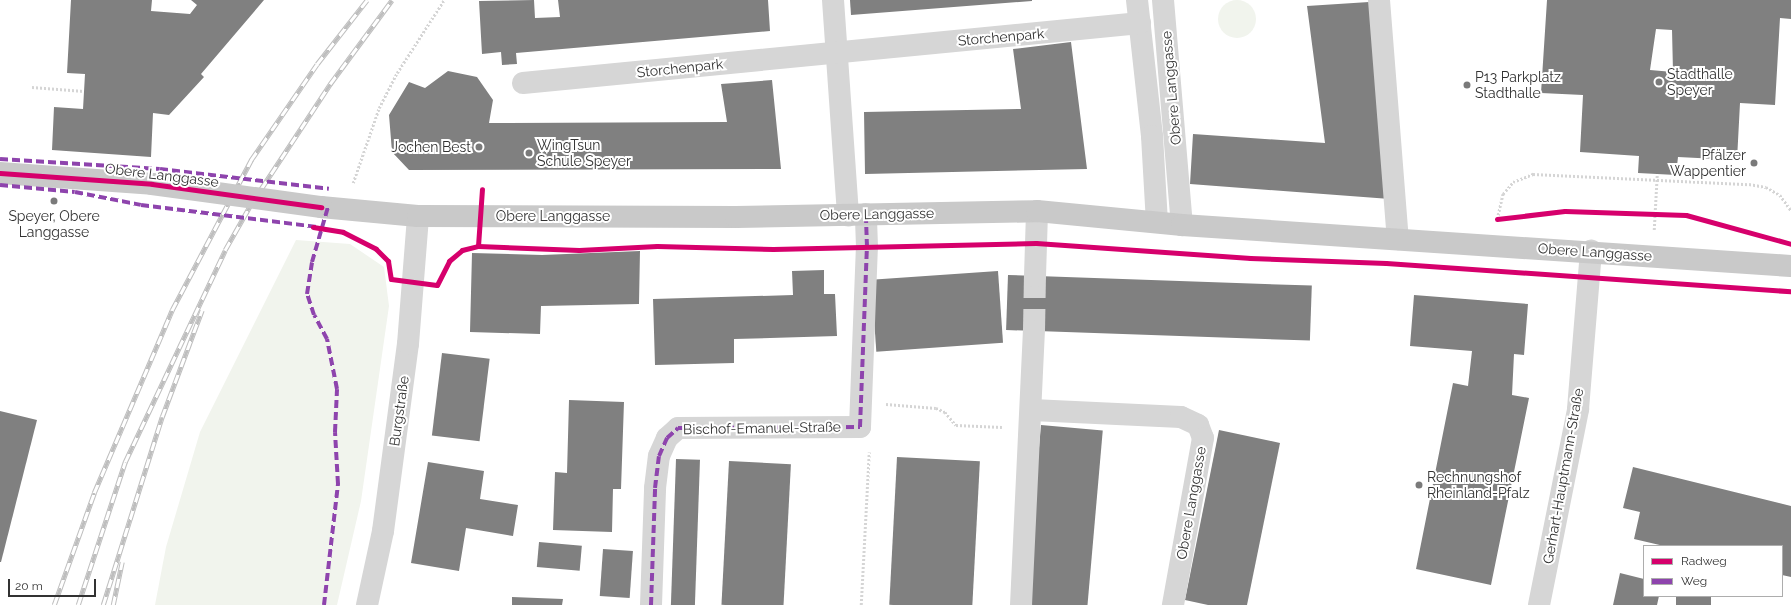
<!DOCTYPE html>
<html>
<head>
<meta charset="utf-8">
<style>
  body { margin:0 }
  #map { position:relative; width:1791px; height:605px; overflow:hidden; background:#fff; font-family:Raleway,sans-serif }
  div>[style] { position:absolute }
  .green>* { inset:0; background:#f1f4ed }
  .round { border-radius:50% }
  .building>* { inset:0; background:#808080; transform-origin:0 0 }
  .minor-tunnel>* { height:22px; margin-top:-11px; transform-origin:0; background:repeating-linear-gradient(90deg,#d6d6d6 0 22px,transparent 0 33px) }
  .path>* { height:2.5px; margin-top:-1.25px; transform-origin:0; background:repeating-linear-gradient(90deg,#d5d5d5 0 2px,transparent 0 4px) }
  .minor>* { height:22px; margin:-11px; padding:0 11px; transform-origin:11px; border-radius:11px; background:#d6d6d6 }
  .major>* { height:22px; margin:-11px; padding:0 11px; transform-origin:11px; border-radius:11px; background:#c9c9c9 }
  .rail>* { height:4.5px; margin-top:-2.25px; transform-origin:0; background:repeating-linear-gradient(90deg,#fff 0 9px,#bebebe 0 18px); box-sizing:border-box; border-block:1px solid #bebebe }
  .major-bridge>* { height:22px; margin:-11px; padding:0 11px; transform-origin:11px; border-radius:11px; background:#c9c9c9 }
  .quiet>* { height:4px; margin-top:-2px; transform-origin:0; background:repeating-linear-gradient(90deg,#8e44ad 0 8px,transparent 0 12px) }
  .cycleway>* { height:5px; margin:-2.5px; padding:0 2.5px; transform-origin:2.5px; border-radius:2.5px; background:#d6006c }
  .dots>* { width:11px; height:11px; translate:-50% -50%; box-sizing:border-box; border:2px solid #fff; border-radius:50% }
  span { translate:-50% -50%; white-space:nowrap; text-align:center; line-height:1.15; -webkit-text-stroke:4px #fff; paint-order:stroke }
  .street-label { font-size:14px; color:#323232 }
  .poi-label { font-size:14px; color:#323232 }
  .left { translate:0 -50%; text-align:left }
  .right { translate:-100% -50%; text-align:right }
  .legend { position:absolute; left:1643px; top:545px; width:140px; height:52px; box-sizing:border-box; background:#fff; border:1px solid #adadad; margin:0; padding:5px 7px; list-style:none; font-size:12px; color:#323232 }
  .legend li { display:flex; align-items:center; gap:8px; height:20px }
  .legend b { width:20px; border:1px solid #adadad }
  .scale { position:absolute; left:8px; top:579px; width:88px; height:18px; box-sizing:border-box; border:2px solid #323232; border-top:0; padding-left:5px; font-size:12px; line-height:14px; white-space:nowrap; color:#323232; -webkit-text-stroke:3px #fff; paint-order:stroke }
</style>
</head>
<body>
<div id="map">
  <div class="green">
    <div class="round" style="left:1218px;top:0;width:38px;height:38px"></div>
    <div style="clip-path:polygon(296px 240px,350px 244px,384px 267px,389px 306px,361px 501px,337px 605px,155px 605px,166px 547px,200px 432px)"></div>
  </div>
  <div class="building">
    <div style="clip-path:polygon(71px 0,152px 0,151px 11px,190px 14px,197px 5px,191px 0,264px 0,201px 74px,204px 77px,169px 115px,153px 113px,151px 157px,52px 150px,54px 107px,83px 109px,85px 74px,67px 73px)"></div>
    <div style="clip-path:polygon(534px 0,535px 18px,560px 17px,558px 0,768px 0,770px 31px,516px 53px,517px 64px,502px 65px,501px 52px,482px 54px,479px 1px)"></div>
    <div style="clip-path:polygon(850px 0,1032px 0,1032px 1px,851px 15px)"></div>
    <div style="clip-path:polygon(evenodd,1547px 0,1791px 0,1791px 19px,1780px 18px,1775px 105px,1740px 103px,1737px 160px,1678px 157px,1676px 175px,1638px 173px,1639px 156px,1580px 152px,1583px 95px,1541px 93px,1547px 0,1656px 29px,1672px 30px,1673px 72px,1650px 70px,1656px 29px)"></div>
    <div style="clip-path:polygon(1369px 2px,1390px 199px,1190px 184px,1193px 134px,1325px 143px,1307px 6px)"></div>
    <div style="clip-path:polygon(1071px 42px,1087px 169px,865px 174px,864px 112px,1021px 109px,1013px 49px)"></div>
    <div style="clip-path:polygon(448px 71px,477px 77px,493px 100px,489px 123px,727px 122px,721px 84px,772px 80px,781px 169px,409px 170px,392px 152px,389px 115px,409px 82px,425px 88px)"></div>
    <div style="clip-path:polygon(640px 251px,639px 304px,541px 306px,540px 334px,470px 332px,472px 253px,542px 255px)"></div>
    <div style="clip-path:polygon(824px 270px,824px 294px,835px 294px,837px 336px,734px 339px,734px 363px,655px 365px,653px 299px,793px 295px,792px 271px)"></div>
    <div style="left:998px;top:271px;width:72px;height:127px;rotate:86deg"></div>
    <div style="left:1008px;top:275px;width:304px;height:55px;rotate:2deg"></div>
    <div style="clip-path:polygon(1414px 295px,1528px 304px,1524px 355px,1514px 354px,1512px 395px,1529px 398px,1491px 585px,1416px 569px,1453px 383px,1468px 386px,1472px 351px,1410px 346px)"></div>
    <div style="left:442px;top:353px;width:48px;height:83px;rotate:7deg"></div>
    <div style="clip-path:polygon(569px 400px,624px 402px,621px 489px,613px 489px,612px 532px,553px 530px,555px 472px,567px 473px)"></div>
    <div style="clip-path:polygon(0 411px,37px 420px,1px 562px,0 562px)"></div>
    <div style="left:1041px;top:425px;width:62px;height:180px;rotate:5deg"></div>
    <div style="clip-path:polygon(1219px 430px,1280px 443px,1247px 605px,1208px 605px,1185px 600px)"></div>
    <div style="left:897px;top:457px;width:83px;height:148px;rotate:3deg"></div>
    <div style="left:676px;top:459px;width:24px;height:146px;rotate:2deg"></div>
    <div style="left:729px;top:461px;width:62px;height:144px;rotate:3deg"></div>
    <div style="clip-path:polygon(428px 462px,484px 471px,480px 499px,518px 505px,513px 536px,466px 528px,459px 571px,411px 563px)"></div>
    <div style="clip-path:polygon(1633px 467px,1791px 506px,1791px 577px,1782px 575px,1782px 546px,1664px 546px,1634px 539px,1640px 512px,1623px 508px)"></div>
    <div style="left:539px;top:542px;width:43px;height:25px;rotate:5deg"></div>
    <div style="left:603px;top:549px;width:30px;height:47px;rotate:4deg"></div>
    <div style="clip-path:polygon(1620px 573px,1644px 579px,1644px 596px,1659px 596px,1657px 605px,1613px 605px)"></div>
    <div style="left:1676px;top:596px;width:35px;height:9px"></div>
    <div style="clip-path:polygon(512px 597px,563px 599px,562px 605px,512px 605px)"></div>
  </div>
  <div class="minor-tunnel">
    <div style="left:1034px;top:331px;width:55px;rotate:-89deg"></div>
  </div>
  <div class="path">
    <div style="left:32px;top:87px;width:52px;rotate:4.4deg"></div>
    <div style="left:353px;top:183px;width:79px;rotate:-70.9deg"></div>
    <div style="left:379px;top:108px;width:39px;rotate:-63deg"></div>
    <div style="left:397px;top:73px;width:87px;rotate:-57.2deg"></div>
    <div style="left:1497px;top:219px;width:26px;rotate:-77deg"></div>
    <div style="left:1503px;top:194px;width:16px;rotate:-50deg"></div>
    <div style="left:1513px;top:182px;width:22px;rotate:-22deg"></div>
    <div style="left:1533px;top:174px;width:216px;rotate:2.7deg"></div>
    <div style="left:1749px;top:184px;width:17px;rotate:10deg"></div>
    <div style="left:1766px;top:187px;width:16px;rotate:30deg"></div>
    <div style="left:1780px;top:195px;width:19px;rotate:54deg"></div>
    <div style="left:1654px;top:230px;width:56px;rotate:-86.9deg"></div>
    <div style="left:886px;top:404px;width:50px;rotate:4.6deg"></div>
    <div style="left:936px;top:408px;width:10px;rotate:24deg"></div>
    <div style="left:945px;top:412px;width:17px;rotate:50deg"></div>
    <div style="left:956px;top:425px;width:46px;rotate:2.5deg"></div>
    <div style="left:861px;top:605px;width:153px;rotate:-87deg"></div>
  </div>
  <div class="minor">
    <div style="left:833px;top:0;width:216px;rotate:86deg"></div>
    <div style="left:1137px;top:0;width:137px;rotate:83.7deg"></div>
    <div style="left:1152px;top:136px;width:86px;rotate:86.7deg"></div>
    <div style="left:1163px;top:0;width:226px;rotate:85.2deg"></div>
    <div style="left:1379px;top:0;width:240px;rotate:85.5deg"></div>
    <div style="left:523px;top:83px;width:620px;rotate:-5.55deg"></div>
    <div style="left:1035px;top:276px;width:65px;rotate:-88.2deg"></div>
    <div style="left:1032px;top:410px;width:149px;rotate:2.7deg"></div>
    <div style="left:1181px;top:417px;width:19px;rotate:25deg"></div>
    <div style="left:1198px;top:425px;width:14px;rotate:69deg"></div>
    <div style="left:1203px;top:438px;width:170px;rotate:100.2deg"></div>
    <div style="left:367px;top:605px;width:76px;rotate:-77.8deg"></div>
    <div style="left:383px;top:531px;width:189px;rotate:-82.4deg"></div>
    <div style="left:408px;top:344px;width:128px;rotate:-85.5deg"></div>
    <div style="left:651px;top:605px;width:117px;rotate:-88deg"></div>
    <div style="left:655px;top:488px;width:32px;rotate:-83deg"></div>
    <div style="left:659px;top:456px;width:20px;rotate:-66deg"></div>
    <div style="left:667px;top:438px;width:15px;rotate:-42deg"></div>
    <div style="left:678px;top:428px;width:182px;rotate:-0.3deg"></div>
    <div style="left:860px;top:427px;width:180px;rotate:-87.8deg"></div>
    <div style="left:867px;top:247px;width:33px;rotate:-92deg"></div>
    <div style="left:1021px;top:605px;width:274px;rotate:-87.3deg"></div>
    <div style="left:1539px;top:605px;width:200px;rotate:-78.7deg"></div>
    <div style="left:1578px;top:409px;width:159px;rotate:-85.3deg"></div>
  </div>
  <div class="major">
    <div style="left:0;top:173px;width:152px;rotate:4.1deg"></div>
    <div style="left:321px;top:207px;width:97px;rotate:5.3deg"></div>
    <div style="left:418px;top:216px;width:318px;rotate:0.2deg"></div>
    <div style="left:736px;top:217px;width:301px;rotate:-1.1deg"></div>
    <div style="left:1037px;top:211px;width:146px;rotate:5.5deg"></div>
    <div style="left:1182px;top:225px;width:610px;rotate:3.85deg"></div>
  </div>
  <div class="rail">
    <div style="left:54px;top:605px;width:119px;rotate:-70.3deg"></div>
    <div style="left:94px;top:493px;width:199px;rotate:-66.9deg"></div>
    <div style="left:172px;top:310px;width:170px;rotate:-62.2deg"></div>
    <div style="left:251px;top:160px;width:116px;rotate:-55.5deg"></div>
    <div style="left:317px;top:64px;width:81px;rotate:-52deg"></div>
    <div style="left:78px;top:605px;width:151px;rotate:-71.8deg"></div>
    <div style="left:125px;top:462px;width:234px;rotate:-64.7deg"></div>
    <div style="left:225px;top:250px;width:53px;rotate:-60.5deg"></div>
    <div style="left:251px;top:204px;width:144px;rotate:-56.6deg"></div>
    <div style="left:330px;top:84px;width:104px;rotate:-53.6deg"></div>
    <div style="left:103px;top:605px;width:197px;rotate:-72.6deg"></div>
    <div style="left:162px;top:417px;width:114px;rotate:-69.5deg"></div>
    <div style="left:113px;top:605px;width:44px;rotate:-78.2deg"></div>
  </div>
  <div class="major-bridge">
    <div style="left:152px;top:184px;width:171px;rotate:7.8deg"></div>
  </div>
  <div class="quiet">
    <div style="left:0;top:159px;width:160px;rotate:3.6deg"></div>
    <div style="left:160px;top:169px;width:170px;rotate:6.7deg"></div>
    <div style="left:0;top:185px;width:75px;rotate:5.3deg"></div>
    <div style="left:75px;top:192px;width:67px;rotate:11.1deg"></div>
    <div style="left:141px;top:205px;width:177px;rotate:7.1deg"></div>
    <div style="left:324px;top:605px;width:122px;rotate:-83.4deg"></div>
    <div style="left:338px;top:484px;width:52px;rotate:-93.3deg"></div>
    <div style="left:335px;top:432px;width:43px;rotate:-87.3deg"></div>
    <div style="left:337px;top:389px;width:51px;rotate:-101.3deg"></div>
    <div style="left:327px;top:339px;width:27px;rotate:-118deg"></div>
    <div style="left:314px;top:315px;width:22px;rotate:-108deg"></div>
    <div style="left:307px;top:294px;width:32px;rotate:-81deg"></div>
    <div style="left:312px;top:262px;width:57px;rotate:-73.8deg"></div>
    <div style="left:651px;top:605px;width:117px;rotate:-88deg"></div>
    <div style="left:655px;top:488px;width:32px;rotate:-83deg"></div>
    <div style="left:659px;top:456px;width:20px;rotate:-66deg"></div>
    <div style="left:667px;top:438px;width:15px;rotate:-42deg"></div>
    <div style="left:678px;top:428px;width:182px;rotate:-0.3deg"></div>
    <div style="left:860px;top:427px;width:180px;rotate:-87.8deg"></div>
    <div style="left:867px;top:247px;width:33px;rotate:-92deg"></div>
  </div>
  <div class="cycleway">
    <div style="left:0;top:173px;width:152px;rotate:4.1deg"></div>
    <div style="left:152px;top:184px;width:171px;rotate:7.8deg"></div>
    <div style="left:1497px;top:219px;width:68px;rotate:-6.7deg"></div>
    <div style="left:1565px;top:211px;width:121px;rotate:1.9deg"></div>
    <div style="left:1686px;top:215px;width:109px;rotate:15.4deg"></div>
    <div style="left:313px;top:227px;width:30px;rotate:9deg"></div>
    <div style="left:343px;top:232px;width:37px;rotate:27deg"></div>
    <div style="left:376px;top:249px;width:17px;rotate:45deg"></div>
    <div style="left:388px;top:261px;width:18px;rotate:81deg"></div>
    <div style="left:391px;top:279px;width:46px;rotate:7.4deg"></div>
    <div style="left:437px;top:285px;width:27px;rotate:-63deg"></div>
    <div style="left:449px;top:261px;width:17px;rotate:-40deg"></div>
    <div style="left:462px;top:250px;width:16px;rotate:-14deg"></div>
    <div style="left:478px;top:246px;width:101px;rotate:2.3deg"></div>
    <div style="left:579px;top:250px;width:78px;rotate:-2.9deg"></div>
    <div style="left:657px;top:246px;width:116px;rotate:1.5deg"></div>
    <div style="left:773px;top:249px;width:263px;rotate:-1.3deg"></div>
    <div style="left:1036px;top:243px;width:215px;rotate:4deg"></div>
    <div style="left:1250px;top:258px;width:136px;rotate:2.1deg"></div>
    <div style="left:1386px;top:263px;width:406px;rotate:4deg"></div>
    <div style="left:478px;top:246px;width:57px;rotate:-86deg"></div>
  </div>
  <div class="dots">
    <div style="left:1659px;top:82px;background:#7a7a7a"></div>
    <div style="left:1467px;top:85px;background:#7a7a7a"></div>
    <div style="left:479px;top:147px;background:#7a7a7a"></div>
    <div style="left:529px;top:153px;background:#7a7a7a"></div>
    <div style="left:1754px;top:163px;background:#7a7a7a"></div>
    <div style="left:54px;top:201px;background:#7a7a7a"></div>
    <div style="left:1419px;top:485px;background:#7a7a7a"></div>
  </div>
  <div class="street-label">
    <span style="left:1001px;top:37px;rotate:-5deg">Storchenpark</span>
    <span style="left:680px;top:68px;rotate:-6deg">Storchenpark</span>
    <span style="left:1171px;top:88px;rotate:-95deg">Obere Langgasse</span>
    <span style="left:162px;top:175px;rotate:7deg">Obere Langgasse</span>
    <span style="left:877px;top:214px;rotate:-1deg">Obere Langgasse</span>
    <span style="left:553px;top:216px">Obere Langgasse</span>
    <span style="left:1595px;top:252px;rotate:4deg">Obere Langgasse</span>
    <span style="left:399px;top:411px;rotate:-82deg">Burgstraße</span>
    <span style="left:762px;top:428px;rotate:-1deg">Bischof-Emanuel-Straße</span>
    <span style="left:1563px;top:476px;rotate:-80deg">Gerhart-Hauptmann-Straße</span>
    <span style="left:1191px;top:503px;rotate:-80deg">Obere Langgasse</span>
  </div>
  <div class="poi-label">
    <span class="left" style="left:1667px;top:82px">Stadthalle<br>Speyer</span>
    <span class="left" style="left:1475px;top:85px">P13 Parkplatz<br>Stadthalle</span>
    <span class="left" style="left:537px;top:153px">WingTsun<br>Schule Speyer</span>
    <span class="right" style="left:471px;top:147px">Jochen Best</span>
    <span class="right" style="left:1746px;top:163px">Pfälzer<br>Wappentier</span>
    <span style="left:54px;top:224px">Speyer, Obere<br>Langgasse</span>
    <span class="left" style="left:1427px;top:485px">Rechnungshof<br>Rheinland-Pfalz</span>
  </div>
  <ul class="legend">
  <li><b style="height:5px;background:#d6006c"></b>Radweg</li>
  <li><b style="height:5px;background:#8e44ad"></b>Weg</li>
  </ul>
  <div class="scale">20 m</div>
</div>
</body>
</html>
